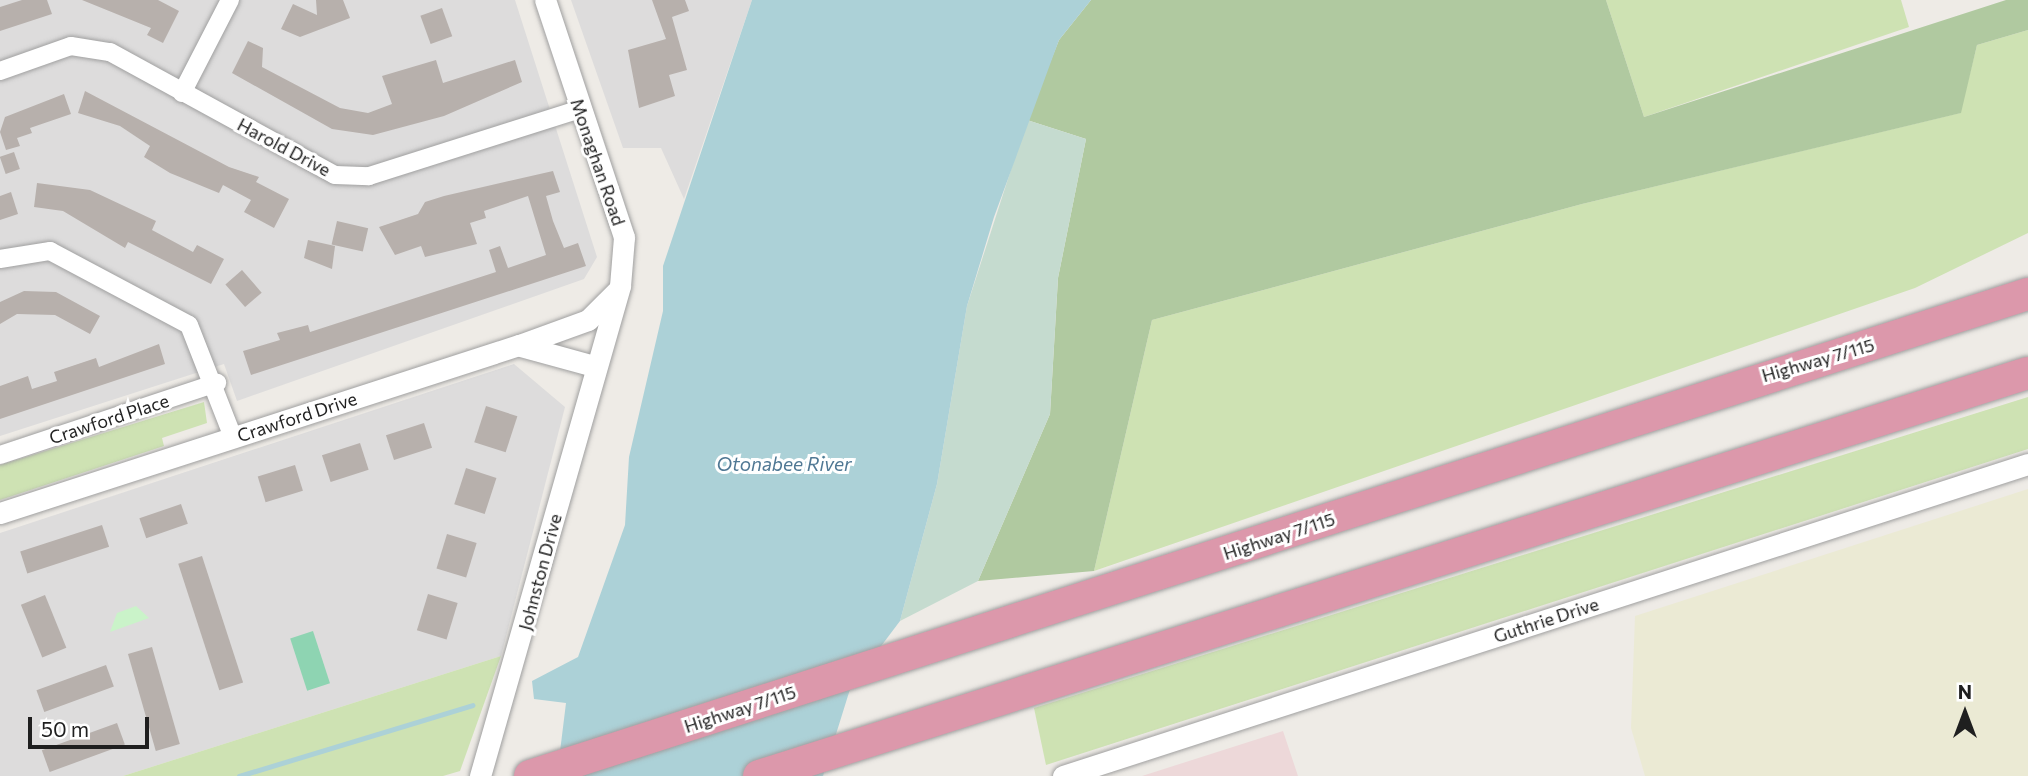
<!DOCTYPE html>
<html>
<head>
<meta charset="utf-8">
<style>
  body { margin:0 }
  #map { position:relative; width:2028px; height:776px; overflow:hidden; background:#eeebe6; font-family:Commissioner,sans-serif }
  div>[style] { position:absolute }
  .residential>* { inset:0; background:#dddcdc }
  .commercial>* { inset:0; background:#edd8d9 }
  .farmland>* { inset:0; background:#ebead4 }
  .grass>* { inset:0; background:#cee2b3 }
  .forest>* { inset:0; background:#b0c9a0 }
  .wetland>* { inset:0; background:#c5dbcf }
  .park>* { inset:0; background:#caf3c9 }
  .pitch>* { inset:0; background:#8ed4b2; transform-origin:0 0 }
  .water>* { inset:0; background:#acd1d7 }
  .stream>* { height:5px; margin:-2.5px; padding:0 2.5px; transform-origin:2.5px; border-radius:2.5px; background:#acd1d7 }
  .building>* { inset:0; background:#b7b0ac; transform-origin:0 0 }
  .roads { filter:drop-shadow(0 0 2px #a0a0a0) drop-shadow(0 0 2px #a0a0a0) }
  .minor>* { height:18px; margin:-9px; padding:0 9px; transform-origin:9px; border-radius:9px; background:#fff }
  .tertiary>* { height:21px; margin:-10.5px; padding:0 10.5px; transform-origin:10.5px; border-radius:10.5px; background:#fff }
  .motorway>* { height:32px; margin:-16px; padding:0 16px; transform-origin:16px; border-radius:16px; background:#dc98ab }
  span { translate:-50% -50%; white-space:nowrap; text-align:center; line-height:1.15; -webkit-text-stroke:6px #fff; paint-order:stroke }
  .street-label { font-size:18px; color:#1f1f1f }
  .water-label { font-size:19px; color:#507894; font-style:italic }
  .north { position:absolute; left:1930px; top:678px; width:70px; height:70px; -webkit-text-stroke:5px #fff; paint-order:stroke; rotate:0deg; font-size:19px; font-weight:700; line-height:28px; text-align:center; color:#1f1f1f }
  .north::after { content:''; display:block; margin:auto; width:24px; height:32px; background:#1f1f1f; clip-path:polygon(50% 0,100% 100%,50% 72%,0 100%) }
  .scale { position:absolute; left:28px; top:717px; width:121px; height:32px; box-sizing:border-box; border:4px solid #1f1f1f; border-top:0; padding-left:9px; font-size:21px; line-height:24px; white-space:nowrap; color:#1f1f1f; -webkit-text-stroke:5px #fff; paint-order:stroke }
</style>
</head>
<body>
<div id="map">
  <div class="residential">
    <div style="clip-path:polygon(0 0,515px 0,597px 257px,584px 279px,237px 401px,224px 364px,0 436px)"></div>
    <div style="clip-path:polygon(571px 0,752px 0,684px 199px,661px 148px,623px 148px)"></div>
    <div style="clip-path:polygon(514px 364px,565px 407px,501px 656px,123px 776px,0 776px,0 533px)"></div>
  </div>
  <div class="commercial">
    <div style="clip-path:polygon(1283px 731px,1298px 776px,1142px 776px)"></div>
  </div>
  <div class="farmland">
    <div style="clip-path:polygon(2028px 489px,2028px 776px,1645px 776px,1631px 728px,1635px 616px)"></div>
  </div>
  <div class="grass">
    <div style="clip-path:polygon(1606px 0,1901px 0,1909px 27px,1644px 117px)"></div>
    <div style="clip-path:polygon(2028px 30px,2028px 233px,1915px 288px,1094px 571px,1152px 320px,1582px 204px,1960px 113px,1977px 45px)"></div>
    <div style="clip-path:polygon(2028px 397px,2028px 449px,1046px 765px,1034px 708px)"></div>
    <div style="clip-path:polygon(204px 402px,207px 423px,162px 438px,164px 446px,0 500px,0 465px)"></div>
    <div style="clip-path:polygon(501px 656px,460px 771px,443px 776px,123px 776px)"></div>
  </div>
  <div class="forest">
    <div style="clip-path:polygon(1091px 0,1606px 0,1644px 117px,2006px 0,2028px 0,2028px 30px,1977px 45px,1961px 113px,1582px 204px,1152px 320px,1094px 571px,978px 581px,1050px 414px,1058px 278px,1086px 139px,1027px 120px,1059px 40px)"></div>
  </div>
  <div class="wetland">
    <div style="clip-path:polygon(1027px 120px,1086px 139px,1058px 278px,1050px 414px,978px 581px,900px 621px,937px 484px,967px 306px)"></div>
  </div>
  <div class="park">
    <div style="clip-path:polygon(136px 606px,149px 618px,110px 632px,117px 613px)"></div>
  </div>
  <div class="pitch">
    <div style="left:313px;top:631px;width:55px;height:24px;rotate:72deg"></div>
  </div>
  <div class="water">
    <div style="clip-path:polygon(752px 0,1091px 0,1059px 40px,994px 217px,967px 306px,937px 484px,900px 621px,851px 686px,823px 776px,557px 776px,566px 703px,534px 699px,532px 681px,578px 657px,625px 525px,629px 457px,663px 311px,663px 266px)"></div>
  </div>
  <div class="stream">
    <div style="left:239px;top:776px;width:244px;rotate:-16.9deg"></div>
  </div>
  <div class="building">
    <div style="clip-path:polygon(22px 0,47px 0,52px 14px,0 31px,0 7px)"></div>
    <div style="clip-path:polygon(82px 0,158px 0,179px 11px,163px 43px,147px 35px,151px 28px)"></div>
    <div style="clip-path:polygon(316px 0,343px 0,350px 18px,300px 37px,281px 29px,293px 4px,317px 15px)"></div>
    <div style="clip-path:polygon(652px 0,685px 0,689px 11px,672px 17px,687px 70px,669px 75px,675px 96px,639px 108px,628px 50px,666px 39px)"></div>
    <div style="left:442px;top:8px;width:30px;height:23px;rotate:70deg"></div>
    <div style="clip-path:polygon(248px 41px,263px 48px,262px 67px,340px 108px,368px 113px,392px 104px,382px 76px,436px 60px,443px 83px,515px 60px,522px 82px,444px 116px,373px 135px,332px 129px,232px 73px)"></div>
    <div style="clip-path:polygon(85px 91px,229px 167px,259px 177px,256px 182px,289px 199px,274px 228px,244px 212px,251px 200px,223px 185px,219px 193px,170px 173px,144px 157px,150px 146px,120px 126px,78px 113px)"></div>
    <div style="clip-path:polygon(64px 94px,71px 114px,30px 128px,32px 133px,17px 138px,20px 146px,6px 150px,0 132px,5px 117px)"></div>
    <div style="left:14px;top:152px;width:18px;height:15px;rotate:71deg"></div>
    <div style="clip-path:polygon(553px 171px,560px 192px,546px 196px,553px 221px,564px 248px,578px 243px,586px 266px,251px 375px,243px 351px,280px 340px,277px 333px,308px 325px,310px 332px,496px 272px,489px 250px,500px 246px,508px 268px,546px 255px,528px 196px,484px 211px,486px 218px,470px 223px,477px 244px,425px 257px,421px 246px,395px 255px,379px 227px,418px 214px,425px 202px,444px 196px)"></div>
    <div style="clip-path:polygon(37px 183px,90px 190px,156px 221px,152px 230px,193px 252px,197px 245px,224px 259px,211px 284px,128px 242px,125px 248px,63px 211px,34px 207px)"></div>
    <div style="clip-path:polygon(11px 192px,18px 214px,0 220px,0 196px)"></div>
    <div style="left:337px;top:221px;width:32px;height:24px;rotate:13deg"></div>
    <div style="clip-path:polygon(308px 240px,335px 246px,332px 269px,304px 258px)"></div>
    <div style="left:242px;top:270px;width:30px;height:22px;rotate:49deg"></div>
    <div style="clip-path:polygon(24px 291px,56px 292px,100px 316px,90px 334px,55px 315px,17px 314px,0 324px,0 302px)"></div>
    <div style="clip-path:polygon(159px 344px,165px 364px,0 419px,0 386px,28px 376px,32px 389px,57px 381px,54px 372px,96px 358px,99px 367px)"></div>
    <div style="left:486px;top:406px;width:33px;height:38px;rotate:18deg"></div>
    <div style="left:424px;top:423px;width:26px;height:40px;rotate:72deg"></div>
    <div style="left:360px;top:443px;width:28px;height:40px;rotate:72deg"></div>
    <div style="left:295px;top:465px;width:27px;height:39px;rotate:73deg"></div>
    <div style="left:466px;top:468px;width:32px;height:38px;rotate:18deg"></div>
    <div style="left:181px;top:504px;width:21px;height:44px;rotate:71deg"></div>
    <div style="left:102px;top:525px;width:23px;height:86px;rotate:72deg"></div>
    <div style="left:447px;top:534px;width:31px;height:36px;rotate:17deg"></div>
    <div style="left:202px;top:556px;width:133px;height:25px;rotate:72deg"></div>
    <div style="left:428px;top:594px;width:31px;height:38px;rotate:17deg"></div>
    <div style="left:45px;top:595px;width:57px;height:26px;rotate:68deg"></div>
    <div style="left:152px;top:647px;width:101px;height:25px;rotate:74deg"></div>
    <div style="left:106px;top:665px;width:23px;height:74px;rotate:70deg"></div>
    <div style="left:117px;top:723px;width:23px;height:80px;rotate:70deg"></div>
  </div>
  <div class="roads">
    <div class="minor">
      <div style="left:0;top:71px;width:75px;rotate:-19.4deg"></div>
      <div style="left:71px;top:46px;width:39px;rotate:9deg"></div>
      <div style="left:110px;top:52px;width:256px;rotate:28.7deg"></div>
      <div style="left:335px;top:175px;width:34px;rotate:2deg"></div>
      <div style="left:369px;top:176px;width:221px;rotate:-17.6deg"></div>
      <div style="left:182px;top:93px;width:105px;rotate:-62.7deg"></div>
      <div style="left:0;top:259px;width:51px;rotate:-9.1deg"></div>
      <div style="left:50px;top:251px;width:157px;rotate:28deg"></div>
      <div style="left:189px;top:325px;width:120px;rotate:68.6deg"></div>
      <div style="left:0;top:455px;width:229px;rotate:-18.4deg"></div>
    </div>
    <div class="tertiary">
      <div style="left:521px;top:346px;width:76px;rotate:15.3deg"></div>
      <div style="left:0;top:513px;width:546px;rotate:-17.94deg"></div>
      <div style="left:519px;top:345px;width:73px;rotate:-19.9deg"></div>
      <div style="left:588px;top:320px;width:40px;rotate:-45deg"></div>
      <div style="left:480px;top:776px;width:510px;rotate:-74.05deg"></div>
      <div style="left:620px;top:286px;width:49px;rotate:-85.3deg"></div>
      <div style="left:624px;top:237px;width:250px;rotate:-108.4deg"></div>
      <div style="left:1063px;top:776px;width:1014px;rotate:-17.92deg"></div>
    </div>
    <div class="motorway">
      <div style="left:530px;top:776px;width:1574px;rotate:-17.84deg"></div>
      <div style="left:759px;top:776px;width:1331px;rotate:-17.62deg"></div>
    </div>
  </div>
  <div class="street-label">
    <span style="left:284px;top:147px;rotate:28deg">Harold Drive</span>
    <span style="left:598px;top:162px;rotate:71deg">Monaghan Road</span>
    <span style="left:1818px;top:360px;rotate:-16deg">Highway 7/115</span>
    <span style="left:297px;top:417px;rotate:-18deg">Crawford Drive</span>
    <span style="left:109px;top:419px;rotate:-18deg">Crawford Place</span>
    <span style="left:1279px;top:536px;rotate:-18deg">Highway 7/115</span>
    <span style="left:540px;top:572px;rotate:-75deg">Johnston Drive</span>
    <span style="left:1546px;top:620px;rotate:-18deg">Guthrie Drive</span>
    <span style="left:740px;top:709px;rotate:-18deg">Highway 7/115</span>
  </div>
  <div class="water-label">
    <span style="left:784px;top:464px">Otonabee River</span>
  </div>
  <div class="north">N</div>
  <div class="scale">50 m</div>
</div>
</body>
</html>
